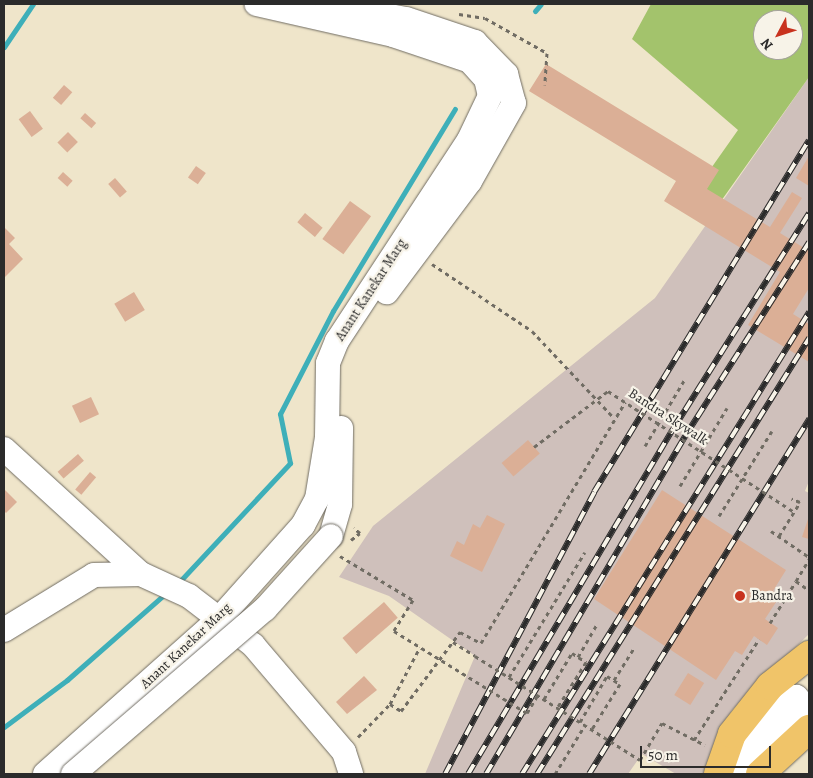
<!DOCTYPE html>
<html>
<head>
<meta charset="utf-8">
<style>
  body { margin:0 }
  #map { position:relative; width:813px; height:778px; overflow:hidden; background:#efe5ca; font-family:Alegreya,serif }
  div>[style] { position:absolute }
  .industrial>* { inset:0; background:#cfc0bb }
  .green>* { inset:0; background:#a3c36c }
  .stream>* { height:5px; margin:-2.5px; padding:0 2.5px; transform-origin:2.5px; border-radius:2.5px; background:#3eafb9 }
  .building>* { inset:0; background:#dbaf96; transform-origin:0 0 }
  .path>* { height:3px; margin-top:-1.5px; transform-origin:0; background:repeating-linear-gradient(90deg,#706c63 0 4px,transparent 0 8px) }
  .roads { filter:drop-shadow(0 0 1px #706c63) drop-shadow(0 0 1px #706c63) }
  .minor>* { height:24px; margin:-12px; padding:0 12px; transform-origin:12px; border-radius:12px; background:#fff }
  .major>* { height:28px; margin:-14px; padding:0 14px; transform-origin:14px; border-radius:14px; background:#f0c469 }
  .rail>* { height:5.5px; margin-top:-2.75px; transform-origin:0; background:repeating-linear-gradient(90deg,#f7f3e8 0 11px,#2b2b2b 0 22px); box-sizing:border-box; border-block:1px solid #2b2b2b }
  .path-bridge>* { height:3px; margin-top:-1.5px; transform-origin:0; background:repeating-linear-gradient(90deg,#706c63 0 4px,transparent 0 8px) }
  .bridges { filter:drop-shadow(0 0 1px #706c63) drop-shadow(0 0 1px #706c63) }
  .minor-bridge>* { height:24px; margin:-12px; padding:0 12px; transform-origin:12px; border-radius:12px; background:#fff }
  .dots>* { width:14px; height:14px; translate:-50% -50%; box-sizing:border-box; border:2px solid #f7f3e8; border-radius:50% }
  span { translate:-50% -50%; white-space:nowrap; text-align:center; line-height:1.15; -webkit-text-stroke:4.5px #f7f3e8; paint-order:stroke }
  .street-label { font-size:14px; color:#2b2b2b }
  .poi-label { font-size:14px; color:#2b2b2b }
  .left { translate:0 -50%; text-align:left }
  .frame { position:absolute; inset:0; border:5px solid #2b2b2b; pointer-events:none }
  .north { position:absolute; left:753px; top:10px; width:50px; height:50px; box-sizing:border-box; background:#f7f3e8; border:1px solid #a5a39c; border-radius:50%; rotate:230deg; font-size:14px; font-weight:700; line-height:20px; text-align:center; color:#2b2b2b }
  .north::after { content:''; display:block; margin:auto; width:18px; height:22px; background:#c8321e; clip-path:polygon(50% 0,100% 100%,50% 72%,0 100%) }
  .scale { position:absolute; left:640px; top:746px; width:131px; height:22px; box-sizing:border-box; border:2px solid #2b2b2b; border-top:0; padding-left:6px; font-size:15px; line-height:18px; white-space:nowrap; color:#2b2b2b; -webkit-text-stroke:4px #f7f3e8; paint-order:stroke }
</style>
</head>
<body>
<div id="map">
  <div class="industrial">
    <div style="clip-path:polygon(809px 77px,809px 481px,805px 491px,809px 493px,809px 634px,732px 710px,715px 743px,709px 774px,676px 774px,642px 754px,628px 774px,425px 774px,475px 656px,389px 596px,339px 577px,373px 526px,655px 298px)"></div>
  </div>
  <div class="green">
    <div style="clip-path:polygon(evenodd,651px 4px,809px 4px,809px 77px,704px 225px,683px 208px,738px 130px,632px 39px,651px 4px,763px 20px,793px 20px,793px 50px,763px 50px,763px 20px)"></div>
  </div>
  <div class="stream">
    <div style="left:535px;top:11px;width:9px;rotate:-49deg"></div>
    <div style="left:4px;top:47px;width:52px;rotate:-56deg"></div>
    <div style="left:181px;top:580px;width:160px;rotate:-47deg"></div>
    <div style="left:290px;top:463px;width:50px;rotate:-101.5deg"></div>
    <div style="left:280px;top:414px;width:116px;rotate:-62.8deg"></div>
    <div style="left:333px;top:311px;width:236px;rotate:-58.9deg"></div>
    <div style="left:4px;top:727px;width:79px;rotate:-36.7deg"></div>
    <div style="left:67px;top:680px;width:130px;rotate:-41.3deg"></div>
  </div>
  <div class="building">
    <div style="clip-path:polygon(546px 64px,719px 170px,707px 189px,770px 227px,792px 192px,802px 198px,780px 233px,809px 251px,809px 288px,793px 314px,809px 324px,809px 362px,748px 325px,780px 272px,664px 201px,676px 181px,529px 91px)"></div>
    <div style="left:64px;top:85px;width:11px;height:17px;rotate:41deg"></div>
    <div style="left:30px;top:111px;width:22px;height:14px;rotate:54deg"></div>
    <div style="left:85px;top:113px;width:15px;height:7px;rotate:42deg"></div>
    <div style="left:68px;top:132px;width:14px;height:15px;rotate:45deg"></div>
    <div style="clip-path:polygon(809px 156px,809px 186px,796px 178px)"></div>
    <div style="left:196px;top:166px;width:12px;height:14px;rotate:35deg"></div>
    <div style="left:63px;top:172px;width:13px;height:8px;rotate:42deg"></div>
    <div style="left:115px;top:178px;width:18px;height:9px;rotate:49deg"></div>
    <div style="left:350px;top:201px;width:26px;height:47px;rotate:36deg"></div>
    <div style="left:305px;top:213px;width:23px;height:12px;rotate:40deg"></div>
    <div style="clip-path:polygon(4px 227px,15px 238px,9px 244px,23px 259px,4px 278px)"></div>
    <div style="left:134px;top:292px;width:21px;height:23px;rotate:59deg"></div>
    <div style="left:91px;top:397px;width:19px;height:21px;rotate:65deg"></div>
    <div style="left:528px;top:440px;width:18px;height:35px;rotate:49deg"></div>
    <div style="left:78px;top:454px;width:9px;height:27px;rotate:49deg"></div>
    <div style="left:90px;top:472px;width:8px;height:23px;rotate:40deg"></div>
    <div style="clip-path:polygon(4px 489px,17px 502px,6px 513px,4px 511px)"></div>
    <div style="clip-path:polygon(662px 490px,786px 570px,773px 591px,780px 596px,765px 619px,778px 628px,767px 645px,754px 636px,742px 655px,735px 651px,716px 680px,594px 599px)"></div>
    <div style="clip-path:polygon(487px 515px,505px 524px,482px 572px,450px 556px,457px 541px,464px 545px,473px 524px,480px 528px)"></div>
    <div style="clip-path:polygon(809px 516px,809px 539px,802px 537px)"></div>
    <div style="left:384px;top:602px;width:21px;height:55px;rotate:49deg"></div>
    <div style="left:688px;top:673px;width:19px;height:26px;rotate:32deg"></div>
    <div style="clip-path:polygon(364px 676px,377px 690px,347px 714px,336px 702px)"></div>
  </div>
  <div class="path">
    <div style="left:459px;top:14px;width:26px;rotate:9deg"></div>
    <div style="left:485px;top:18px;width:71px;rotate:29.4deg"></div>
    <div style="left:547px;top:53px;width:32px;rotate:94deg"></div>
    <div style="left:432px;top:264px;width:120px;rotate:33.8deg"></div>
    <div style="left:532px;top:331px;width:120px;rotate:46.7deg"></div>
    <div style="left:645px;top:446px;width:78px;rotate:-59.2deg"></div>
    <div style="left:680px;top:486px;width:91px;rotate:-58.9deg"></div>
    <div style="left:719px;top:516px;width:100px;rotate:-58.1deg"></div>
    <div style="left:771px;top:531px;width:46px;rotate:34.4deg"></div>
    <div style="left:779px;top:536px;width:40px;rotate:-58deg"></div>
    <div style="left:800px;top:502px;width:9px;rotate:-159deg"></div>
    <div style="left:351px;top:540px;width:11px;rotate:-38deg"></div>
    <div style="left:360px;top:533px;width:8px;rotate:-140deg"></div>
    <div style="left:796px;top:581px;width:26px;rotate:-59deg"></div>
    <div style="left:770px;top:623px;width:49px;rotate:-58.2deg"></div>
    <div style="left:796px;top:581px;width:16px;rotate:35deg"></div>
    <div style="left:453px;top:642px;width:26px;rotate:32deg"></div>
    <div style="left:578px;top:657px;width:39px;rotate:-60deg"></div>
    <div style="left:509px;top:677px;width:146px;rotate:-58.7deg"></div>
    <div style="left:614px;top:680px;width:39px;rotate:-58deg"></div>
    <div style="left:544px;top:699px;width:54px;rotate:-58.7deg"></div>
    <div style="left:572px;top:653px;width:17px;rotate:33deg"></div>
    <div style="left:586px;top:662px;width:54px;rotate:122.2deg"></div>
    <div style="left:390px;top:704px;width:64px;rotate:-62.2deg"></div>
    <div style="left:580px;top:722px;width:53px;rotate:-59.6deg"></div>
    <div style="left:607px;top:676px;width:15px;rotate:32deg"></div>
    <div style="left:620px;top:684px;width:53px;rotate:121.9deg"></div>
    <div style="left:358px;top:737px;width:46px;rotate:-45.9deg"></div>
    <div style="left:390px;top:704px;width:13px;rotate:32deg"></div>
    <div style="left:401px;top:711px;width:99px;rotate:-53.2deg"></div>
    <div style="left:460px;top:632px;width:24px;rotate:28deg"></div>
    <div style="left:481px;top:643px;width:281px;rotate:-59.1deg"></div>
    <div style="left:694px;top:740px;width:120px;rotate:-57.2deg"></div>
    <div style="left:640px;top:760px;width:43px;rotate:-59.3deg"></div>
    <div style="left:662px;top:723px;width:48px;rotate:27.1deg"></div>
    <div style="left:555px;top:774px;width:57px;rotate:-58.5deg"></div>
  </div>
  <div class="roads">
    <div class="minor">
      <div style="left:327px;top:4px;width:80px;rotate:10.8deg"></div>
      <div style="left:406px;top:19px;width:73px;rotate:18.4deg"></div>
      <div style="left:475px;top:42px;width:45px;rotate:45.9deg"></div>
      <div style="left:506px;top:74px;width:30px;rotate:75deg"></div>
      <div style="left:514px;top:103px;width:90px;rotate:119.4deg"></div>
      <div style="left:470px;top:181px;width:139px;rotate:126.8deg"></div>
      <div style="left:4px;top:449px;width:185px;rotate:42.4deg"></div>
      <div style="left:331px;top:536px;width:33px;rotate:-74deg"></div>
      <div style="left:340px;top:504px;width:76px;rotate:-89.2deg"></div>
      <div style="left:4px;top:630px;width:105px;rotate:-31.4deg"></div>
      <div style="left:94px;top:575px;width:47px;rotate:-1.2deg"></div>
      <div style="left:141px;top:574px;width:53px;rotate:24.6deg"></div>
      <div style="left:189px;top:596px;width:81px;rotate:37.4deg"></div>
      <div style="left:253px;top:645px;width:140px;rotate:49.6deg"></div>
      <div style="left:344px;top:752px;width:23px;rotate:72deg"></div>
      <div style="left:45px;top:774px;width:234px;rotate:-41.7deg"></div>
      <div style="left:220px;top:618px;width:125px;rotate:-48.3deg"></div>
      <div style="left:303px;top:525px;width:30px;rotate:-62deg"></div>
      <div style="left:317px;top:499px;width:63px;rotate:-80.8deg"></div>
      <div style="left:327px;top:437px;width:74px;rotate:-89.2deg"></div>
      <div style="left:328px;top:363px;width:24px;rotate:-68deg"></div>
      <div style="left:337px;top:341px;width:240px;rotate:-56.7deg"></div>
      <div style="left:469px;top:140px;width:49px;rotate:-64.5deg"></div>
      <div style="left:490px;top:96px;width:17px;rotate:-103deg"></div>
      <div style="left:486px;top:79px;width:24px;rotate:-132deg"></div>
      <div style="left:470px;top:61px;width:81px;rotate:-161.3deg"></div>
      <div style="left:393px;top:35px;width:140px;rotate:-167.2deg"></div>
      <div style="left:729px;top:774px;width:49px;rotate:-57.6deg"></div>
      <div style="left:755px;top:733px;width:55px;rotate:-41.3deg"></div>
      <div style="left:796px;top:697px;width:10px;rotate:45deg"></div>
      <div style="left:803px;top:704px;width:8px;rotate:97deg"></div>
      <div style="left:802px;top:712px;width:66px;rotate:135.6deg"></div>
      <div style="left:755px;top:758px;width:19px;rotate:122deg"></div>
    </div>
    <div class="major">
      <div style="left:718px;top:774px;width:42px;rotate:-70.7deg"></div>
      <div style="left:732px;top:734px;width:61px;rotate:-51.6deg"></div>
      <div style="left:770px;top:686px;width:50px;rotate:-38.5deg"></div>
      <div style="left:760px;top:774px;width:67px;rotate:-42.6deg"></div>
    </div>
  </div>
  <div class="rail">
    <div style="left:445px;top:774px;width:319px;rotate:-62.1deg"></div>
    <div style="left:594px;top:492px;width:412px;rotate:-58.6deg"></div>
    <div style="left:468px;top:774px;width:401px;rotate:-59.3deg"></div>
    <div style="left:673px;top:429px;width:255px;rotate:-57.8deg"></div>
    <div style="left:486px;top:774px;width:392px;rotate:-59.5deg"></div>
    <div style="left:685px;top:436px;width:230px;rotate:-57.4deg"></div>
    <div style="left:522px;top:774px;width:544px;rotate:-58.15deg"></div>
    <div style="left:537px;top:774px;width:514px;rotate:-58.04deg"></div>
    <div style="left:589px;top:774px;width:418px;rotate:-58.2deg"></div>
  </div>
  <div class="path-bridge">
    <div style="left:534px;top:447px;width:93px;rotate:-37.1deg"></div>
    <div style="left:608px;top:391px;width:222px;rotate:33deg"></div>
    <div style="left:340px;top:556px;width:85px;rotate:31.1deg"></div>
    <div style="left:413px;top:600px;width:36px;rotate:122deg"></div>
    <div style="left:394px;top:631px;width:156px;rotate:31.7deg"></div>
    <div style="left:527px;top:713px;width:21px;rotate:-59deg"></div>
    <div style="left:475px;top:656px;width:195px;rotate:32.2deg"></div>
  </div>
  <div class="bridges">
    <div class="minor-bridge">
      <div style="left:73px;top:774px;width:253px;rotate:-40.7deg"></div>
      <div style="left:265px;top:609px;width:98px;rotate:-47.9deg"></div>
    </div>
  </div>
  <div class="dots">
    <div style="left:740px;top:596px;background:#c8321e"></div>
  </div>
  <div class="street-label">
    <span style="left:371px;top:290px;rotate:-57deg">Anant Kanekar Marg</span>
    <span style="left:668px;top:417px;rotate:33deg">Bandra Skywalk</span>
    <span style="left:186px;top:646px;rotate:-43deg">Anant Kanekar Marg</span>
  </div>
  <div class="poi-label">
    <span class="left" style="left:751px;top:596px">Bandra</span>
  </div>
  <div class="frame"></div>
  <div class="north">N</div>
  <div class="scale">50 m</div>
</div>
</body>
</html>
